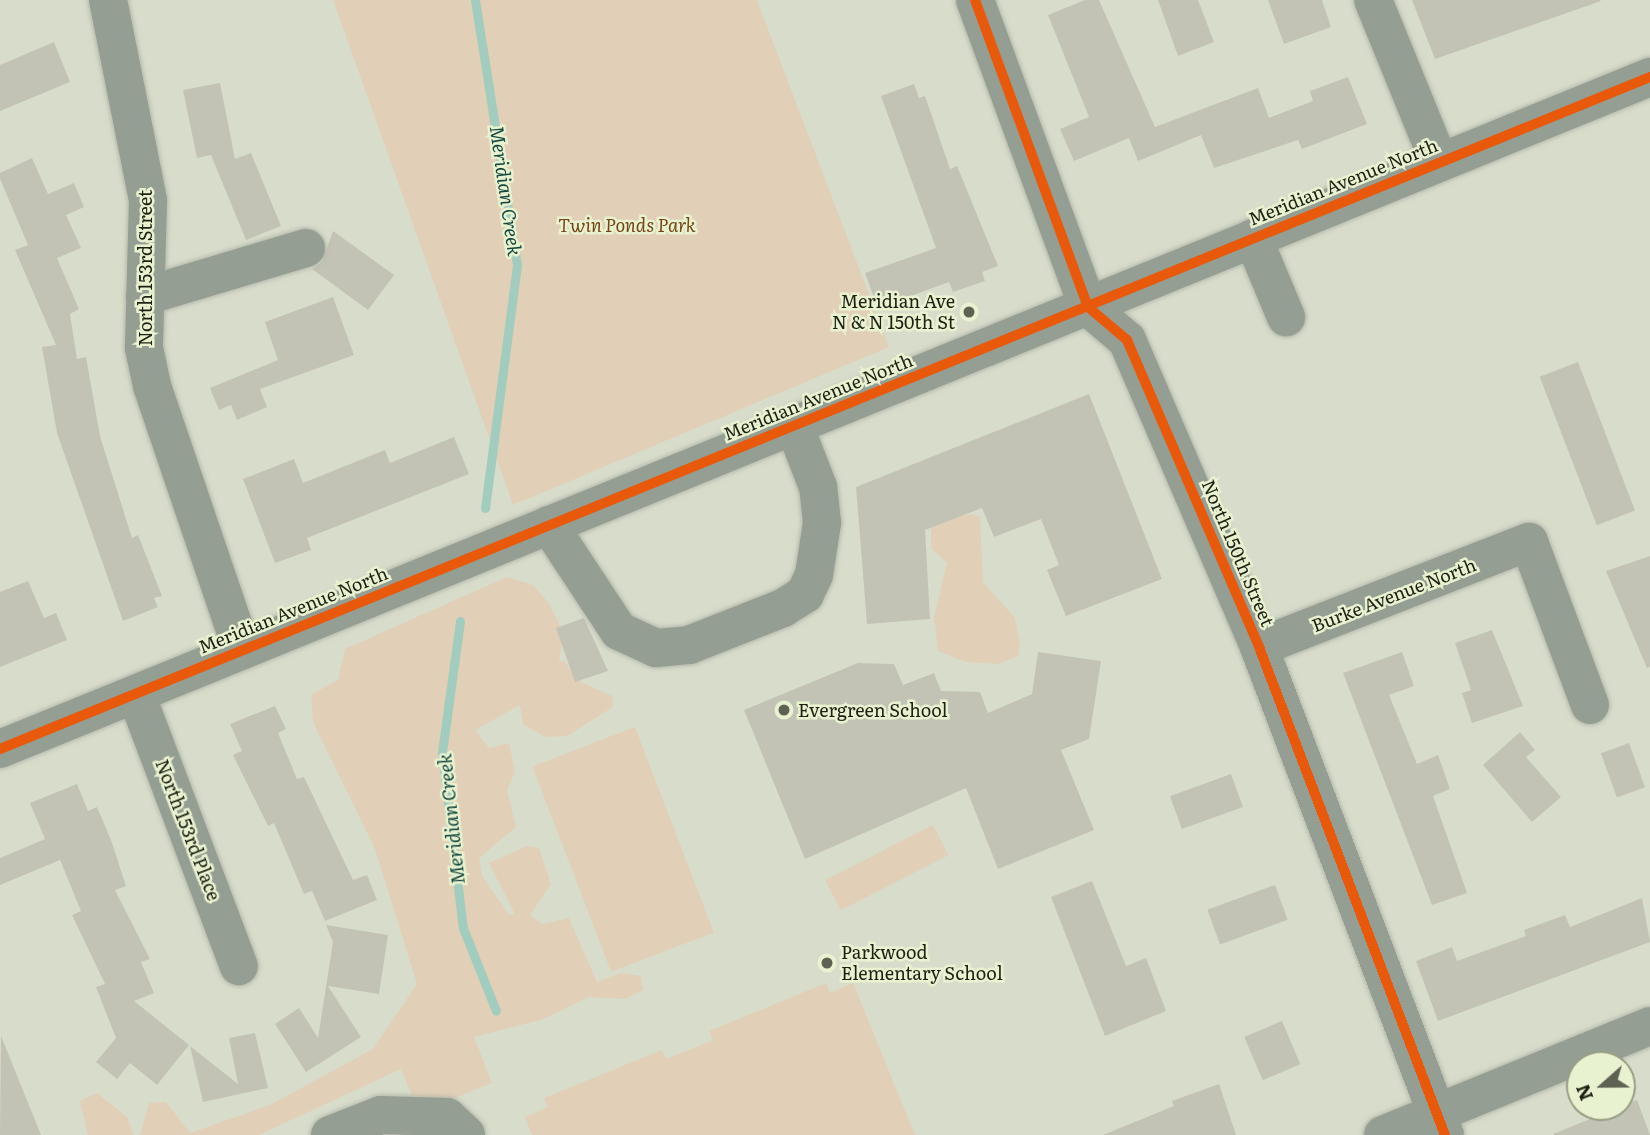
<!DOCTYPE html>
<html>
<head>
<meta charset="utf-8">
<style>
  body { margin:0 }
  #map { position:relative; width:1650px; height:1135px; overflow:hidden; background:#d8ddcb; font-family:Literata,serif }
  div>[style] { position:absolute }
  .green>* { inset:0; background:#e1cfb7; transform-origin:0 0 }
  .stream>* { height:9px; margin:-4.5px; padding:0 4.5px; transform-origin:4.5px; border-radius:4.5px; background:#a2ccbe }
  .building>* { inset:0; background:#c3c3b5; transform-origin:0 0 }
  .roads { filter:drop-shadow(0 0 2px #b6b9ac) drop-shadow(0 0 2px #b6b9ac) }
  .minor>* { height:38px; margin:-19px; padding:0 19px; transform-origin:19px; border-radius:19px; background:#959e93 }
  .cycleway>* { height:10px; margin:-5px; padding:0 5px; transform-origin:5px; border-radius:5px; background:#e8590c }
  .dots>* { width:19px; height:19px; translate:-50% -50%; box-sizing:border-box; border:4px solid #e9f2d0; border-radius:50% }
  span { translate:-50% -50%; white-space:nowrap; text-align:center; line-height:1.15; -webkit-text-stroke:5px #e9f2d0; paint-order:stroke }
  .street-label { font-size:18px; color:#1d2013 }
  .park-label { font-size:18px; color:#774415; font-style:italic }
  .poi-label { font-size:18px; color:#1d2013 }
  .right { translate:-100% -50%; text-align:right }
  .left { translate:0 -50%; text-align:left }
  .water-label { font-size:19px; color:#154840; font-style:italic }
  .north { position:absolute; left:1566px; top:1051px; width:70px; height:70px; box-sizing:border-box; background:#e9f2d0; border:2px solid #979e84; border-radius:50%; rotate:249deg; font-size:19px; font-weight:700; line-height:28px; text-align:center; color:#1d2013 }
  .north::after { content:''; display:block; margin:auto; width:24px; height:32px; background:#5e6253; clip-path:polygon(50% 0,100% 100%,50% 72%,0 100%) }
</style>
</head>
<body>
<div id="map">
  <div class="green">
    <div style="clip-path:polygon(333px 0,757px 0,889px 347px,513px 505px)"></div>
    <div style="clip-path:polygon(970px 514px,980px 517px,983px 582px,1015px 618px,1020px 644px,1018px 656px,999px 664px,966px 662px,938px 651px,934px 617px,947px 563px,931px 548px,931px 524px)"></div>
    <div style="clip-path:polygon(507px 577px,533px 585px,548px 602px,564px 633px,559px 661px,565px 661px,575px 679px,612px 696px,613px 707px,567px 736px,545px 737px,523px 724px,520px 705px,475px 730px,489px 748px,509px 743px,515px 772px,507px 790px,516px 827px,479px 858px,482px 876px,509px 915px,515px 914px,489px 863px,527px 846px,539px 848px,551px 884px,530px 915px,542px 924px,569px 918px,597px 982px,621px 973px,641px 976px,643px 990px,625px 999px,589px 997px,541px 1020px,474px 1037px,492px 1083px,452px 1099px,412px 1096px,401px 1069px,259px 1135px,140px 1135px,149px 1103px,166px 1102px,190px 1133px,270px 1105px,373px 1049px,417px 984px,375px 849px,313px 722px,311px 695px,338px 680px,345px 649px)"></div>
    <div style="left:635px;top:727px;width:220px;height:110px;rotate:69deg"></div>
    <div style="left:933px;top:825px;width:34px;height:121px;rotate:63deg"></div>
    <div style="clip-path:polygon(826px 983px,830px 993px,853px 983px,915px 1135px,532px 1135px,525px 1117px,548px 1107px,544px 1098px,662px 1050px,666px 1059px,713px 1040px,709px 1031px)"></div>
    <div style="clip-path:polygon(97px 1093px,127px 1117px,134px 1135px,88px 1135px,80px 1101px)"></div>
  </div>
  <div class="stream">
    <div style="left:475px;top:0;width:268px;rotate:81deg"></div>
    <div style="left:517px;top:265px;width:245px;rotate:97.5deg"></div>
    <div style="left:460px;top:621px;width:133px;rotate:97.8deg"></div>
    <div style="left:442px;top:753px;width:176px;rotate:83.2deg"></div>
    <div style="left:463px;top:928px;width:89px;rotate:68.3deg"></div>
  </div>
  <div class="building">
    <div style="clip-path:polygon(1085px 0,1099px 0,1155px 127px,1258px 88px,1269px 118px,1313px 101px,1310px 91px,1348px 77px,1367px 124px,1302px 149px,1298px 140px,1214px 168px,1201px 135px,1138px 161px,1129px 138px,1074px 161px,1060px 129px,1089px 117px,1048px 15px)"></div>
    <div style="clip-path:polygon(1158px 0,1198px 0,1214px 42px,1178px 56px)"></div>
    <div style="clip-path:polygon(1268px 0,1322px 0,1331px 27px,1284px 44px)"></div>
    <div style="clip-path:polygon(1412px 0,1600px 0,1601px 1px,1435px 59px)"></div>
    <div style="clip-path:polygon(54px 42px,70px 82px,0 111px,0 65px)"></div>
    <div style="clip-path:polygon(220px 83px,235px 159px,251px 153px,281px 226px,246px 240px,211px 155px,197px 158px,183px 90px)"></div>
    <div style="clip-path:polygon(914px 84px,919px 98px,925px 96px,950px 169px,957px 166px,998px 266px,982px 272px,985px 281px,953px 292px,949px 282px,878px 308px,865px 273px,936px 248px,881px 96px)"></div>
    <div style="clip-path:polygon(32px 158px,48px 194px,74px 183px,84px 207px,66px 215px,81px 248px,57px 258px,79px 309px,70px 314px,77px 359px,86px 357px,100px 436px,132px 538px,138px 535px,162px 596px,154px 598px,158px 607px,123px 621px,57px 433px,42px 347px,56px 345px,15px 250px,28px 245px,0 179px,0 173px)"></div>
    <div style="clip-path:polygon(333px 231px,394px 275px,368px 310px,312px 269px,322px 262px)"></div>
    <div style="clip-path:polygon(333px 297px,354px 355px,260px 389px,267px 407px,237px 420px,231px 405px,219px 410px,210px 388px,278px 360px,265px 322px)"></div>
    <div style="left:1578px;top:362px;width:159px;height:41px;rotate:69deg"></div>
    <div style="clip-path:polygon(1089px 394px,1162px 579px,1066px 616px,1047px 570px,1059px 565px,1041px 519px,994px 537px,982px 508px,925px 530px,930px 619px,867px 624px,856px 487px)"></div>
    <div style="clip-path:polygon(454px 437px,469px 474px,307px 538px,311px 550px,275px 563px,243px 479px,294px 459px,303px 483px,385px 450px,390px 463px)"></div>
    <div style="clip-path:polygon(1650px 556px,1650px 667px,1647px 668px,1606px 571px)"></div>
    <div style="clip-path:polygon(28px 581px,44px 618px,56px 613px,67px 640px,0 667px,0 592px)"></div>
    <div style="clip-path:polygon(584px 618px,608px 671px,575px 682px,556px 628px)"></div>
    <div style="clip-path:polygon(1492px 630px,1523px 706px,1472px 723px,1462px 693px,1471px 690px,1455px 643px)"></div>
    <div style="clip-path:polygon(1038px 652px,1101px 661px,1089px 739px,1061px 750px,1094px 830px,998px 869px,966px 788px,805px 859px,744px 710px,858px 663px,894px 664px,903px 685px,934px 673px,941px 691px,980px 692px,988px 713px,1032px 694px)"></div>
    <div style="clip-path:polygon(1402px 652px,1414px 686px,1389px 695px,1417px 764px,1438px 755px,1450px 789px,1433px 796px,1467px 893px,1432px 905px,1343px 673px)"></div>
    <div style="clip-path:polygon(275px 706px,286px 729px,278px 733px,297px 779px,304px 777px,353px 880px,367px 875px,377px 900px,325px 921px,312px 891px,304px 894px,274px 823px,268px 826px,233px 755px,242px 751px,230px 724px)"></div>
    <div style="clip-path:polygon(1520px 732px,1535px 750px,1526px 757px,1561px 797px,1532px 822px,1483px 765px)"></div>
    <div style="left:1629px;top:743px;width:47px;height:30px;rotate:70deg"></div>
    <div style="left:1231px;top:774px;width:35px;height:65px;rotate:70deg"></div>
    <div style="clip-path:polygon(77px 784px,88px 811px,97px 807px,111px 840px,126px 886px,115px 890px,150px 959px,141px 962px,154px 993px,134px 1001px,189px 1045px,157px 1085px,130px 1063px,117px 1079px,96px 1062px,116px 1038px,96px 987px,105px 984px,72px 915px,81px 911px,60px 860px,0 885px,0 858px,45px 839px,30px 803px)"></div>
    <div style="clip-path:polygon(1092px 881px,1126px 966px,1146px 958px,1166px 1011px,1105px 1036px,1051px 897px)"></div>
    <div style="left:1275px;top:885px;width:37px;height:72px;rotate:70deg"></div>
    <div style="clip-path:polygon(1642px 898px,1650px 942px,1438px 1021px,1416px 961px,1452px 947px,1457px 961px,1526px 936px,1524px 930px,1565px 915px,1570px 927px)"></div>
    <div style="clip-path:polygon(326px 925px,388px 935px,379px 994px,328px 986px,361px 1037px,306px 1072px,275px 1024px,299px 1008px,318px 1038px,333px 942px)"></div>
    <div style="left:1282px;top:1021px;width:47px;height:41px;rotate:67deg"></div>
    <div style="clip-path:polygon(255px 1033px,268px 1088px,203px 1102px,190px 1046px,238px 1084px,229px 1038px)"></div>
    <div style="clip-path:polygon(1px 1036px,41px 1135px,0 1135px)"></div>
    <div style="clip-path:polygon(1219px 1084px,1236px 1135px,1103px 1135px,1174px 1106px,1172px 1101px)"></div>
    <div style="clip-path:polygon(1637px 1100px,1650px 1135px,1554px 1135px,1553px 1134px)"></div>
  </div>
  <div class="roads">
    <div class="minor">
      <div style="left:108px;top:0;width:205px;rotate:78.7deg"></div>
      <div style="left:148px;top:201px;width:147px;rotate:91.6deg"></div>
      <div style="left:144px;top:348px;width:39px;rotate:78deg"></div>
      <div style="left:152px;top:386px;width:279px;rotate:71.2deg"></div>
      <div style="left:975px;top:0;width:327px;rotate:69.8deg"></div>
      <div style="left:1088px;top:307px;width:51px;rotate:40.2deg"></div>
      <div style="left:1127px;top:340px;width:334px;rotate:66.7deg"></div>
      <div style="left:1259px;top:647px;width:522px;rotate:69.14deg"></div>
      <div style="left:1373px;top:0;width:175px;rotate:67.8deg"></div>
      <div style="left:1253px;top:238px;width:86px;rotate:67.3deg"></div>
      <div style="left:145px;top:296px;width:168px;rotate:-16.6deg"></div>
      <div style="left:549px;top:525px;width:127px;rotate:56.6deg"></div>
      <div style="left:619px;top:631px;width:41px;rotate:24.7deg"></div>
      <div style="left:656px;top:648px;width:33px;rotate:-5deg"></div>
      <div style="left:689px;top:645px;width:101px;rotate:-21.5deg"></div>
      <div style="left:783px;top:608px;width:26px;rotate:-32deg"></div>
      <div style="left:805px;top:594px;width:21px;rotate:-65deg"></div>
      <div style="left:814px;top:575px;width:53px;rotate:-81.3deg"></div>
      <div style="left:822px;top:523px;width:36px;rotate:-96deg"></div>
      <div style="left:818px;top:487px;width:66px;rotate:-111.2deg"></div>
      <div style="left:1259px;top:647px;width:290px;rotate:-21.3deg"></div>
      <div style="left:1529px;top:542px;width:174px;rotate:69.5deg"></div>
      <div style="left:136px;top:694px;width:291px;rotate:69.3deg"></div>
      <div style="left:0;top:749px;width:1782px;rotate:-22.16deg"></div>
      <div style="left:330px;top:1135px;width:55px;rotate:-21.4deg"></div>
      <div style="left:381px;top:1115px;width:66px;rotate:1.7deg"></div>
      <div style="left:447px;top:1117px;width:26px;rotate:43deg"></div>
      <div style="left:1383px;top:1135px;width:288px;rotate:-22.2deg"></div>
    </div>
  </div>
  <div class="cycleway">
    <div style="left:975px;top:0;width:327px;rotate:69.8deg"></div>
    <div style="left:1088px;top:307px;width:51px;rotate:40.2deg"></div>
    <div style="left:1127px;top:340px;width:334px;rotate:66.7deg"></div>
    <div style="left:1259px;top:647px;width:522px;rotate:69.14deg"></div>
    <div style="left:0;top:749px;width:1782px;rotate:-22.16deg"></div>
  </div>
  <div class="dots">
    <div style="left:969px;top:312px;background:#5e6253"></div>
    <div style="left:784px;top:710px;background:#5e6253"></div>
    <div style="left:827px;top:963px;background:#5e6253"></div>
  </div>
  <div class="street-label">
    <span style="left:1343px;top:182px;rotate:-22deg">Meridian Avenue North</span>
    <span style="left:145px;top:268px;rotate:-90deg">North 153rd Street</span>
    <span style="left:818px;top:397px;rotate:-22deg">Meridian Avenue North</span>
    <span style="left:1238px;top:553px;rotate:67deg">North 150th Street</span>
    <span style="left:1394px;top:595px;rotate:-21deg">Burke Avenue North</span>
    <span style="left:293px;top:610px;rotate:-22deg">Meridian Avenue North</span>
    <span style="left:188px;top:830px;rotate:69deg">North 153rd Place</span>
  </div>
  <div class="park-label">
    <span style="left:627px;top:225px">Twin Ponds Park</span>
  </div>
  <div class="poi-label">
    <span class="right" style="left:955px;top:312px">Meridian Ave<br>N &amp; N 150th St</span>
    <span class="left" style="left:798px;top:710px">Evergreen School</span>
    <span class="left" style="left:841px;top:963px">Parkwood<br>Elementary School</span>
  </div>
  <div class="water-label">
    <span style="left:506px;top:191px;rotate:82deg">Meridian Creek</span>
    <span style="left:451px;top:819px;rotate:-96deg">Meridian Creek</span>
  </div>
  <div class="north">N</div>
</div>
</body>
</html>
